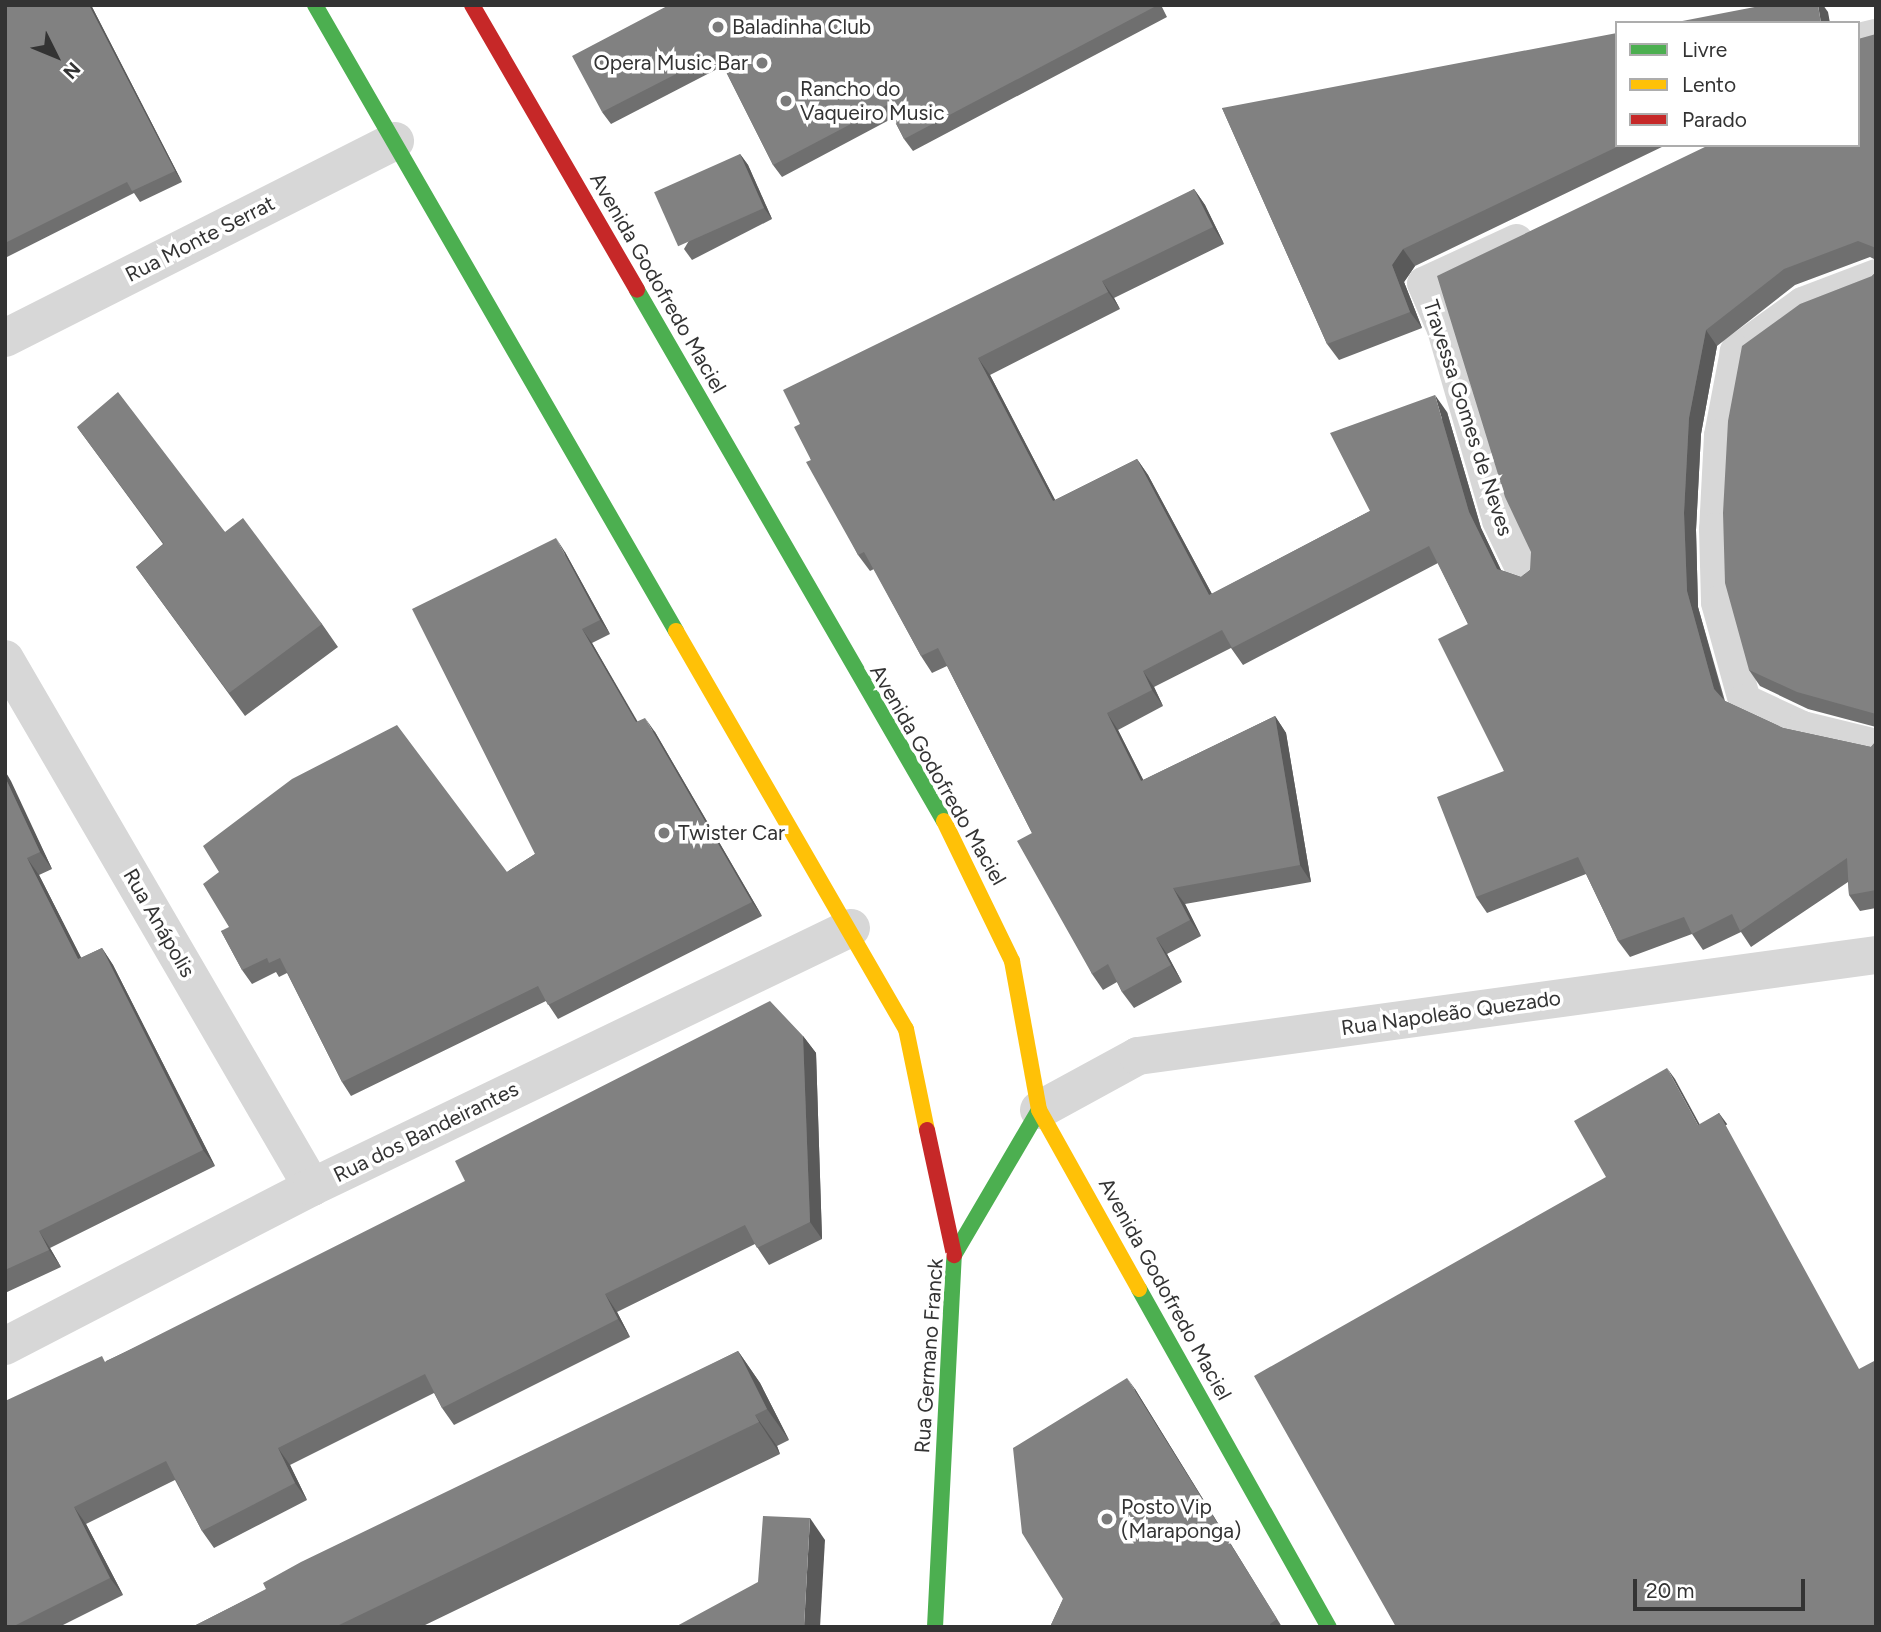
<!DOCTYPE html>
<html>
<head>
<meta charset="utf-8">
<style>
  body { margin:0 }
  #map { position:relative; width:1881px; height:1632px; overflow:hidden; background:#fff; font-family:Figtree,sans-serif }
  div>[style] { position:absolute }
  .lane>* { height:33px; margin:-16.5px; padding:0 16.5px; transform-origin:16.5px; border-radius:16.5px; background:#d7d7d7 }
  .street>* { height:38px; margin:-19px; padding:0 19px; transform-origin:19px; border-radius:19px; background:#d7d7d7 }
  .fast>* { height:16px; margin:-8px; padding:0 8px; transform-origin:8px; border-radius:8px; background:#4caf50 }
  .slow>* { height:16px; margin:-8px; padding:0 8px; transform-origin:8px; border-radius:8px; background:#ffc107 }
  .jam>* { height:16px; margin:-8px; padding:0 8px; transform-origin:8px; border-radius:8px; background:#c62828 }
  .wall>* { inset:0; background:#6f6f6f }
  .shaded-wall>* { inset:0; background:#5a5a5a; transform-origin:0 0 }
  .building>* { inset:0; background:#818181; transform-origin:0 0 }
  .dots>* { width:19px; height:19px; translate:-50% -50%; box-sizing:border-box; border:4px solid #fff; border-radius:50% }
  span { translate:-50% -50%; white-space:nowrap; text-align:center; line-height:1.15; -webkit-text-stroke:7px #fff; paint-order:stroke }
  .poi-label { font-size:21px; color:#333 }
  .left { translate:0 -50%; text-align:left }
  .right { translate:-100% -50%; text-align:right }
  .street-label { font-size:21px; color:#333 }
  .frame { position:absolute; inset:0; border:7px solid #333; pointer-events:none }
  .legend { position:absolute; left:1615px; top:21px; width:245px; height:126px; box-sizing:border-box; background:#fff; border:2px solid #adadad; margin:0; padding:9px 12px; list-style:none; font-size:21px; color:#333 }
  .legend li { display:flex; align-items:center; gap:14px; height:35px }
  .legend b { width:35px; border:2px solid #adadad }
  .north { position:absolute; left:21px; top:21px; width:70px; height:70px; -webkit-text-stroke:5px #fff; paint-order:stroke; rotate:133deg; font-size:19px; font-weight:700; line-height:28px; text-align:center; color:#333 }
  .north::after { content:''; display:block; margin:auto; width:24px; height:32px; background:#333; clip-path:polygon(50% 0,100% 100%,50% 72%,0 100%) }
  .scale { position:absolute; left:1633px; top:1579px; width:172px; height:32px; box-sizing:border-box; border:4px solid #333; border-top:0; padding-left:9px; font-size:21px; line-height:24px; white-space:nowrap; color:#333; -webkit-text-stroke:5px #fff; paint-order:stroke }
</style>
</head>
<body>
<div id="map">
  <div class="lane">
    <div style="left:1858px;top:39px;width:18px;rotate:-13deg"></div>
    <div style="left:1516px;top:240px;width:102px;rotate:155.2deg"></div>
    <div style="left:1423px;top:283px;width:50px;rotate:66.5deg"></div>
    <div style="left:1443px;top:329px;width:199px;rotate:73.9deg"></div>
    <div style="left:1498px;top:520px;width:62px;rotate:64.3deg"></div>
    <div style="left:1876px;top:275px;width:79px;rotate:159.3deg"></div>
    <div style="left:1802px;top:303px;width:82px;rotate:144deg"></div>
    <div style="left:1736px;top:351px;width:86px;rotate:100.8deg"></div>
    <div style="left:1720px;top:435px;width:94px;rotate:93deg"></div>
    <div style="left:1715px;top:529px;width:73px;rotate:88.4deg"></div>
    <div style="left:1717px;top:602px;width:102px;rotate:74.6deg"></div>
    <div style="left:1744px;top:700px;width:64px;rotate:25deg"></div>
    <div style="left:1802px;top:727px;width:76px;rotate:13.7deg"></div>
  </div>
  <div class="street">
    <div style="left:5px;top:338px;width:437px;rotate:-26.8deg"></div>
    <div style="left:5px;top:659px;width:611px;rotate:59.82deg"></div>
    <div style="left:1039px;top:1110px;width:113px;rotate:-28.6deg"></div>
    <div style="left:1138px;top:1056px;width:745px;rotate:-7.79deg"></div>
    <div style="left:5px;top:1346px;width:346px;rotate:-27.4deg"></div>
    <div style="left:312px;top:1187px;width:598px;rotate:-25.67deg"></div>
  </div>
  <div class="fast">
    <div style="left:315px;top:5px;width:723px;rotate:60.03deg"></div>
    <div style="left:637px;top:290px;width:613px;rotate:59.97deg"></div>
    <div style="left:1139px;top:1289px;width:388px;rotate:60.7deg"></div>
    <div style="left:935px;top:1627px;width:372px;rotate:-87.1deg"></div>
    <div style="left:954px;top:1255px;width:168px;rotate:-59.6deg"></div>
  </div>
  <div class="slow">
    <div style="left:676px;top:631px;width:460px;rotate:60deg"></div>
    <div style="left:906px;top:1029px;width:103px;rotate:78.3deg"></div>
    <div style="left:944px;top:821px;width:156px;rotate:64.1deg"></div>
    <div style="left:1012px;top:961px;width:151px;rotate:79.7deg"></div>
    <div style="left:1039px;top:1110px;width:205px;rotate:60.8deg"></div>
  </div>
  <div class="jam">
    <div style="left:472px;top:5px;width:329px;rotate:59.9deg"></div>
    <div style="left:927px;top:1130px;width:128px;rotate:77.8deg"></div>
  </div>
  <div class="wall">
    <div style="clip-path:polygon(5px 5px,91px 5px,182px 182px,140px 202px,134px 193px,5px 258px)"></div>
    <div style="clip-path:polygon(669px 5px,1161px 5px,1167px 17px,913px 151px,904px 139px,893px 118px,782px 177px,773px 165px,723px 66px,611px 124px,602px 112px)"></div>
    <div style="clip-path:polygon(1876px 34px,1876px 260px,1870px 257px,1795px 285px,1717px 346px,1701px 434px,1696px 530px,1698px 607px,1725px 701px,1783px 728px,1871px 747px,1876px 741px,1876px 908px,1860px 911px,1849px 895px,1848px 882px,1751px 947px,1741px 932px,1703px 950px,1692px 934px,1630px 957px,1618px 941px,1586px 874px,1487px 913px,1476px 897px,1504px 771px,1468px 624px,1438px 563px,1243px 665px,1231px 648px,1154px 687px,1163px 706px,1118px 730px,1143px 780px,1275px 716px,1286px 733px,1311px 882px,1185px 904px,1201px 936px,1167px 954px,1182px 982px,1134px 1008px,1122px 992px,1117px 982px,1103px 990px,1092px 974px,1032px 833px,947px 666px,932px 673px,921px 656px,874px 569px,870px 571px,858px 555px,811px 460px,800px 424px,1194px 189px,1205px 205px,1224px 244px,1114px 298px,1120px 309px,990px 375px,1055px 500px,1137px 459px,1148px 475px,1212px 594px,1370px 511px,1447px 412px,1481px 528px,1501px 570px,1521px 577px,1530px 570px,1708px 146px)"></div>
    <div style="clip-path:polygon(1222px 108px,1617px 145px,1666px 145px,1415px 266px,1404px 282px,1422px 328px,1339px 360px,1327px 344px)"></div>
    <div style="clip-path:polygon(740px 154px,748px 165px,772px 219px,692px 260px,684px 249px)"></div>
    <div style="clip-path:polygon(1876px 272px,1876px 727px,1808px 709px,1760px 686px,1749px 670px,1872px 276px)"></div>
    <div style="clip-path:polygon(77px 427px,225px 532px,322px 624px,338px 647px,245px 716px,136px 567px,163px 544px)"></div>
    <div style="clip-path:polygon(565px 552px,610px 634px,592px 643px,637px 722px,655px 732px,762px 916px,558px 1019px,546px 1001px,351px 1096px,342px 1082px,287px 973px,279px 977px,276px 972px,252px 984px,242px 970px,221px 931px,507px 872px,535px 854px)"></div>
    <div style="clip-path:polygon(5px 771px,52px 869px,39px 875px,81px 958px,102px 948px,113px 965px,215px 1166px,50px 1248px,61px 1267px,5px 1293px)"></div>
    <div style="clip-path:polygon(803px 1036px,816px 1053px,822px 1239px,769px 1265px,755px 1244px,617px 1312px,630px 1337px,454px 1425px,442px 1408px,434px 1393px,290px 1465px,307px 1500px,214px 1548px,202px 1531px,175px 1480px,86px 1524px,123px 1595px,59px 1627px,5px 1627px,106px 1361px)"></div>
    <div style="clip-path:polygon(738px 1351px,760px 1383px,789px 1440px,777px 1446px,780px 1454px,421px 1627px,192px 1627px)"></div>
    <div style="clip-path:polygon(1135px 1389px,1282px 1627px,1050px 1627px,1063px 1599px)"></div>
  </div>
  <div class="shaded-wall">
    <div style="clip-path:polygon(89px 5px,91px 5px,182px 182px,175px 171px)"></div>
    <div style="clip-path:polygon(1818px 5px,1823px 5px,1828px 12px,1830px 23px,1821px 23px)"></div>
    <div style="clip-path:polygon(740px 154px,748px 165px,772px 219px,764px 208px)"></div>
    <div style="clip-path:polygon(1194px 189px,1205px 205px,1224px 244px,1213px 227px)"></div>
    <div style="clip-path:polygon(1403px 249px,1415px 266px,1404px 282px,1422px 328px,1410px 312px,1392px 265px)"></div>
    <div style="clip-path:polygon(1102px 281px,1114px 298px,1120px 309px,1108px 292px)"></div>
    <div style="clip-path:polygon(1706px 330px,1717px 346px,1701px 434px,1696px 530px,1698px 607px,1725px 705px,1714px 689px,1687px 591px,1684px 513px,1689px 418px)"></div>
    <div style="clip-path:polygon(978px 358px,990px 375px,1064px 517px,1053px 501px)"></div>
    <div style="clip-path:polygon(1435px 395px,1447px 412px,1481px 528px,1508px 585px,1497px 569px,1469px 512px)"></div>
    <div style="clip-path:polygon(1137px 459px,1148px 475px,1221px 611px,1209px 595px)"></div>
    <div style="clip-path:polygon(556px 538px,565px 552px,610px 634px,600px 620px)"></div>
    <div style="clip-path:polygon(582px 629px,592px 643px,646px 736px,636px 722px)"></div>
    <div style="clip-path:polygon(1143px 671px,1154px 687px,1163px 706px,1152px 690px)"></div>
    <div style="clip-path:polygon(1107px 713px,1118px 730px,1152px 797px,1141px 781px)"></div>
    <div style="clip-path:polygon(1275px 716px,1286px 733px,1311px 882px,1300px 865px)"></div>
    <div style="clip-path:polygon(645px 718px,655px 732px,762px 916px,752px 902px)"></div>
    <div style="clip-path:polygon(5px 771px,11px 781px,52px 869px,40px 852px,5px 777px)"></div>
    <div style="clip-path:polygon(27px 858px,39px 875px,90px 975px,78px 959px)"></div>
    <div style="clip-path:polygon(1173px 888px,1185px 904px,1201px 936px,1190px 920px)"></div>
    <div style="clip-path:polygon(1156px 938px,1167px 954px,1182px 982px,1171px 965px)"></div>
    <div style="clip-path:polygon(102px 948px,113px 965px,215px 1166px,203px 1150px)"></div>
    <div style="clip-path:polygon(803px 1036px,816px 1053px,822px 1239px,810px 1222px)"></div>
    <div style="clip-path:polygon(1667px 1068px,1675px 1079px,1706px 1136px,1698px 1125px)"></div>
    <div style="left:1719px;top:1113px;width:14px;height:292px;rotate:54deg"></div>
    <div style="clip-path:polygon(39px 1231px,50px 1248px,61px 1267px,49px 1250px)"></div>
    <div style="clip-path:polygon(605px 1294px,617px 1312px,630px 1337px,618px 1319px)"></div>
    <div style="clip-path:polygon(738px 1351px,760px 1383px,789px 1440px,767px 1409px)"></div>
    <div style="clip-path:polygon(1127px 1378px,1135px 1389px,1282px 1627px,1277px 1619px)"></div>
    <div style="clip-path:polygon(755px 1415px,777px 1446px,780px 1454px,759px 1422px)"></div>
    <div style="clip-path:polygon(278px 1448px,290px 1465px,307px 1500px,295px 1483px)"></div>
    <div style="clip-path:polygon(74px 1507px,86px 1524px,123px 1595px,110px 1578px)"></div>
    <div style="clip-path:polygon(810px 1518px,825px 1540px,820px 1627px,804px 1627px)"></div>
  </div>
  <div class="building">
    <div style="clip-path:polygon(5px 5px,89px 5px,175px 171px,132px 191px,127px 182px,5px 243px)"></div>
    <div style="clip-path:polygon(669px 5px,1158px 5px,904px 139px,887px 105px,773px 165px,717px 53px,602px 112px,572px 56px)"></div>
    <div style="clip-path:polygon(1765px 5px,1818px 5px,1821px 23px,1672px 23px)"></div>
    <div style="clip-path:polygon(1617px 33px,1617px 145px,1621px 145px,1403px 249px,1392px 265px,1410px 312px,1327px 344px,1222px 108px)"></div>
    <div style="clip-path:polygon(1876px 34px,1876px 248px,1858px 241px,1784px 269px,1706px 330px,1689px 418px,1684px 513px,1687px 591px,1714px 689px,1725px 701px,1783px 728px,1871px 747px,1876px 741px,1876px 890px,1849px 895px,1847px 858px,1740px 931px,1732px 914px,1692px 934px,1684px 917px,1618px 941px,1578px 857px,1476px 897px,1437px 797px,1504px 771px,1438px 639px,1468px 624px,1429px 546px,1232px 648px,1222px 630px,1143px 671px,1152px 690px,1107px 713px,1141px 781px,1275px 716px,1300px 865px,1173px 888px,1190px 920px,1156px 938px,1171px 965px,1122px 992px,1108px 964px,1092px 974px,1017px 841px,1032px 833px,938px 648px,921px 656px,864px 552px,858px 555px,806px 462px,811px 460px,794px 427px,800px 424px,783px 390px,1194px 189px,1213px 227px,1102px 281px,1108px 292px,978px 358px,1053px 501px,1137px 459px,1209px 595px,1370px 511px,1330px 433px,1435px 395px,1469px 512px,1497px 569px,1521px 577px,1530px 570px,1531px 552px,1505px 497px,1437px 276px,1709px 145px,1858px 145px,1858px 39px)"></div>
    <div style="left:740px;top:154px;width:59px;height:94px;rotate:66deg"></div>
    <div style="clip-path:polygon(1876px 272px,1876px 714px,1797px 692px,1749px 670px,1725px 583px,1723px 513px,1728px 421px,1742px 346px,1800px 304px,1872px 276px)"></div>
    <div style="clip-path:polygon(118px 392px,225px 532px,243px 518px,322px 624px,229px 693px,136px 567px,164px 544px,77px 427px)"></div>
    <div style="clip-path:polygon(556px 538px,600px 620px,582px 629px,636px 722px,645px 718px,752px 902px,548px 1005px,538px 986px,342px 1082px,280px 958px,269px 963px,267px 958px,242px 970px,221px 931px,229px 927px,203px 884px,219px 872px,203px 846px,292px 779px,397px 725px,507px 872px,535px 854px,412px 609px)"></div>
    <div style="clip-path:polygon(5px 777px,40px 852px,27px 858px,78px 959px,102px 948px,203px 1150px,39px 1231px,49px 1250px,5px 1270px)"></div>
    <div style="clip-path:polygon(770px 1001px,803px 1036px,810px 1222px,757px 1248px,745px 1225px,605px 1294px,618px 1319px,442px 1408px,425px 1374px,278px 1448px,295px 1483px,202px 1531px,166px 1461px,74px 1507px,110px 1578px,12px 1627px,5px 1627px,5px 1401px,102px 1356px,105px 1362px,465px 1181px,455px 1161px)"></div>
    <div style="clip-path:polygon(1667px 1068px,1698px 1125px,1719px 1113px,1859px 1369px,1876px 1360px,1876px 1627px,1396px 1627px,1254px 1376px,1606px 1177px,1574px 1121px)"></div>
    <div style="clip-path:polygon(738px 1351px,767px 1409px,755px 1415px,759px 1422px,335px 1627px,192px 1627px,266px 1589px,263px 1583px,301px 1562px)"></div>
    <div style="clip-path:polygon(1127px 1378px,1277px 1619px,1270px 1624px,1271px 1627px,1050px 1627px,1063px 1599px,1022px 1533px,1013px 1448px)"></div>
    <div style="clip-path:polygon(763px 1516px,810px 1518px,804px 1627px,675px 1627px,758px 1582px)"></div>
  </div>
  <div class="dots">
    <div style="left:718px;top:27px;background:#7a7a7a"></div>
    <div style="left:762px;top:63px;background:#7a7a7a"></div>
    <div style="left:786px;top:101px;background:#7a7a7a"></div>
    <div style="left:664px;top:833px;background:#7a7a7a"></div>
    <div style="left:1107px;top:1519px;background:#7a7a7a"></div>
  </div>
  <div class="poi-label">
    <span class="left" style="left:732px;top:27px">Baladinha Club</span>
    <span class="right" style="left:748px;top:63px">Opera Music Bar</span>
    <span class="left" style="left:800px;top:101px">Rancho do<br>Vaqueiro Music</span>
    <span class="left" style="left:678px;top:833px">Twister Car</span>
    <span class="left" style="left:1121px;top:1519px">Posto Vip<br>(Maraponga)</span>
  </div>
  <div class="street-label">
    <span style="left:200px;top:239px;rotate:-27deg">Rua Monte Serrat</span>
    <span style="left:658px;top:283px;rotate:60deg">Avenida Godofredo Maciel</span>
    <span style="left:1468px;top:418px;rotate:72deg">Travessa Gomes de Neves</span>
    <span style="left:938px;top:775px;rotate:60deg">Avenida Godofredo Maciel</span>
    <span style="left:159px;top:923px;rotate:60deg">Rua Anápolis</span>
    <span style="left:1451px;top:1013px;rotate:-8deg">Rua Napoleão Quezado</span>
    <span style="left:426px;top:1132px;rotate:-26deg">Rua dos Bandeirantes</span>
    <span style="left:1165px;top:1289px;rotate:61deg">Avenida Godofredo Maciel</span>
    <span style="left:929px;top:1356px;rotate:-86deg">Rua Germano Franck</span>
  </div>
  <div class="frame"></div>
  <ul class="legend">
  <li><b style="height:9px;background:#4caf50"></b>Livre</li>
  <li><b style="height:9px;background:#ffc107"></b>Lento</li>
  <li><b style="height:9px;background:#c62828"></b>Parado</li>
  </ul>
  <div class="north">N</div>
  <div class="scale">20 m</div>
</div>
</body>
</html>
